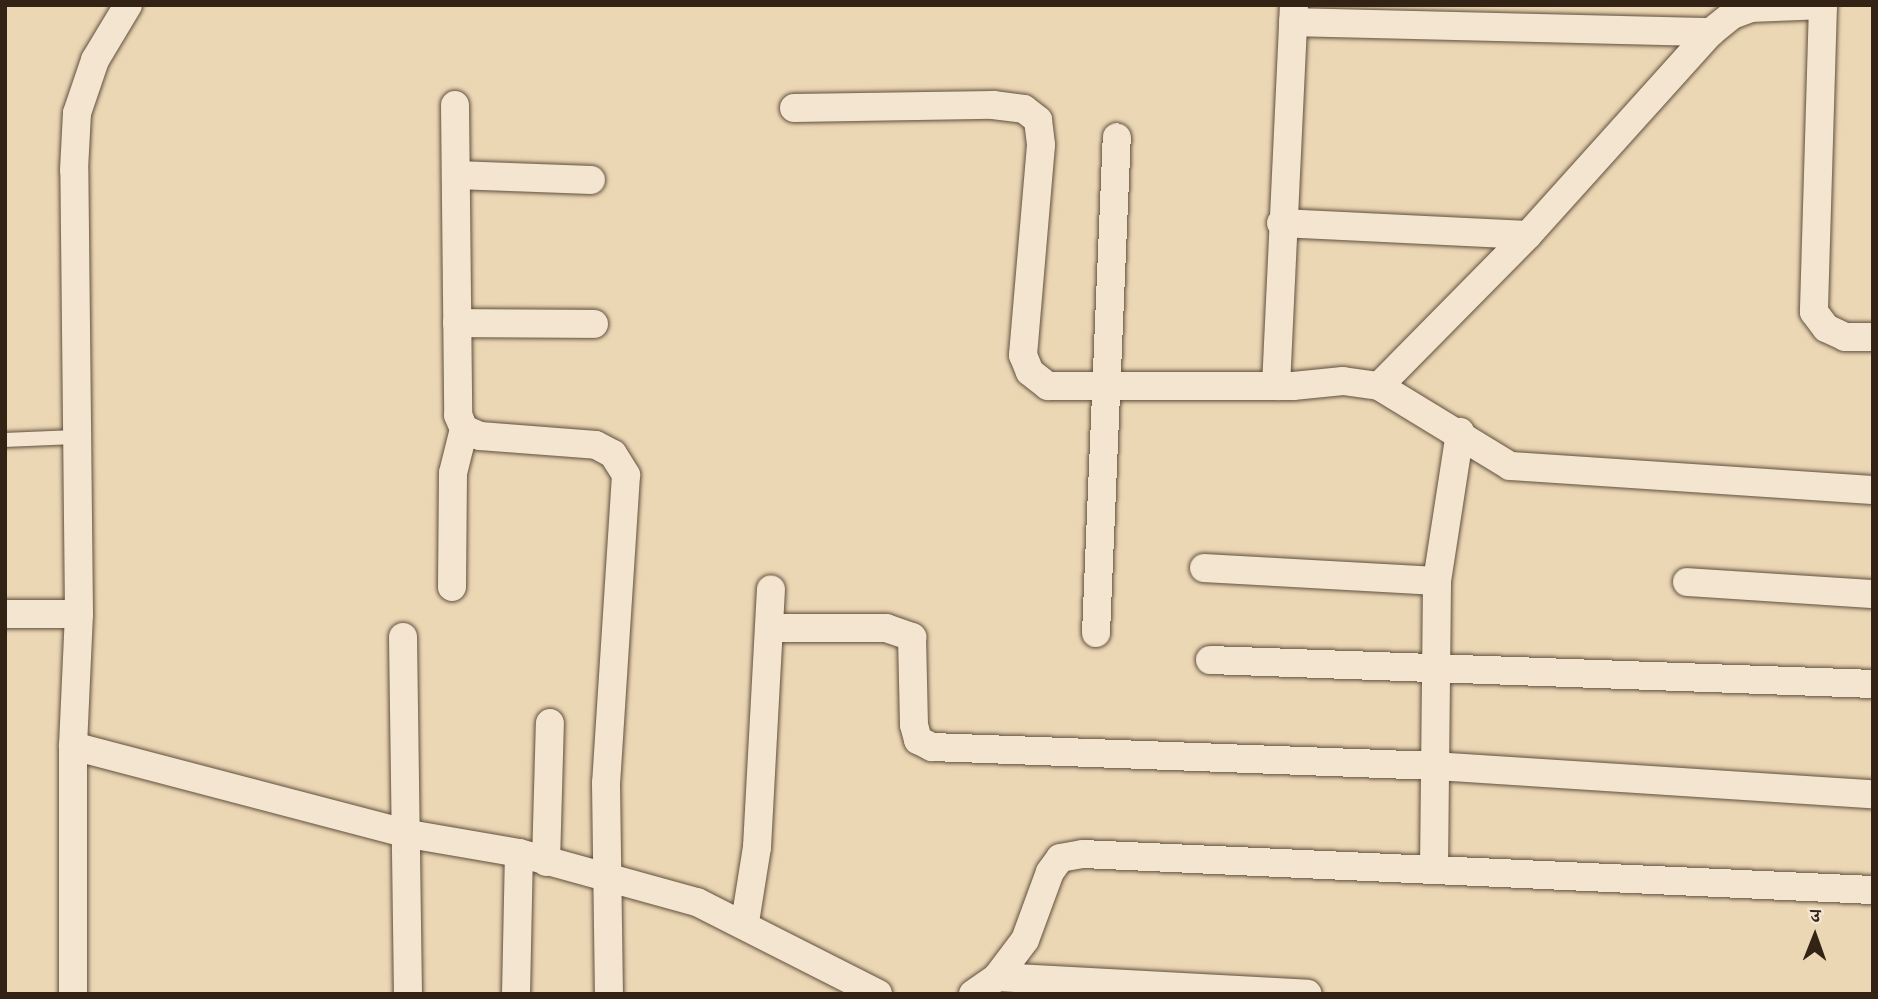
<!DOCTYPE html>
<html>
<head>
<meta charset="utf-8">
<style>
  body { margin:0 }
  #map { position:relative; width:1878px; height:999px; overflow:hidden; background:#ecd7b5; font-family:"Gentium Book Plus","Noto Serif Devanagari",serif }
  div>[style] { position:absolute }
  .roads { filter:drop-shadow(0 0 2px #61503d) drop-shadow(0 0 2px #61503d) }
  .lane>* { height:14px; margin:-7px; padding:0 7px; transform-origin:7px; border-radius:7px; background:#f3e5cf }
  .street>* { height:28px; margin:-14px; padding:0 14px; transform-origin:14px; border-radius:14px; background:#f3e5cf }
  span { translate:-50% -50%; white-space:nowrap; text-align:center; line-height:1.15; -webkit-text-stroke:5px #f3e5cf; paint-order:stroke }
  .frame { position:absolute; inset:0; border:7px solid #332315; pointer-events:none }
  .north { position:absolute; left:1780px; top:901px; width:70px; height:70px; -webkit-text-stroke:5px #f3e5cf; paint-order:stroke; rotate:1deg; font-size:19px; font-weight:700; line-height:28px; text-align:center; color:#332315 }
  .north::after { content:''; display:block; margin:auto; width:24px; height:32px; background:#332315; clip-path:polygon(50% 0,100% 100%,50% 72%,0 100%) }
</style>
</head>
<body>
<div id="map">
  <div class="roads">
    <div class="lane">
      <div style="left:5px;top:440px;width:69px;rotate:-2.5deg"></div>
    </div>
    <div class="street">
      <div style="left:1823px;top:5px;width:307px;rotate:91.7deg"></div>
      <div style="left:1814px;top:312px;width:20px;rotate:53deg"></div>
      <div style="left:1826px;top:328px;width:21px;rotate:25deg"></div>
      <div style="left:1845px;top:337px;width:28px"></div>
      <div style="left:1293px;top:22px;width:418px;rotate:1.4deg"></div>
      <div style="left:455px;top:105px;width:310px;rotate:89.4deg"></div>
      <div style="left:458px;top:415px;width:15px;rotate:67deg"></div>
      <div style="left:464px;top:429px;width:17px;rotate:24deg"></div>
      <div style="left:480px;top:436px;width:116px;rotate:4.4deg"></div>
      <div style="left:596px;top:445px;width:19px;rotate:28deg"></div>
      <div style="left:613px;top:454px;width:25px;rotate:58deg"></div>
      <div style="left:626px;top:475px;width:309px;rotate:93.7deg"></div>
      <div style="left:606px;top:783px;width:211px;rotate:89.2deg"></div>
      <div style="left:794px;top:108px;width:199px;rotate:-0.9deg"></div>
      <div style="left:993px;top:105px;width:31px;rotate:7deg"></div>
      <div style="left:1024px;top:109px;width:18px;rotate:38deg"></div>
      <div style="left:1038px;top:120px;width:25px;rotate:83deg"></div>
      <div style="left:1041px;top:145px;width:211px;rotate:94.9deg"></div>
      <div style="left:1023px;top:355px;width:18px;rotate:68deg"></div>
      <div style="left:1030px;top:372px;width:23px;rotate:38deg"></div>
      <div style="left:1048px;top:386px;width:245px"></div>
      <div style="left:1293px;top:386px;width:50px;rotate:-5.7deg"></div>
      <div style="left:1343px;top:381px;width:36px;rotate:8deg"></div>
      <div style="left:1379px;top:386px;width:153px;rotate:31.4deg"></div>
      <div style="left:1510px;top:466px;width:364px;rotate:3.8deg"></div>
      <div style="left:456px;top:175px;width:135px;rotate:2.1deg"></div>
      <div style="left:1281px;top:223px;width:247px;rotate:2.8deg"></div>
      <div style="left:457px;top:323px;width:137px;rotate:0.4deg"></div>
      <div style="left:1276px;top:386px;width:381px;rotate:-87.3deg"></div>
      <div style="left:1379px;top:386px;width:212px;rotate:-45.4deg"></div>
      <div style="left:1528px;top:235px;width:273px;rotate:-48deg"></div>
      <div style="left:1711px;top:32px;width:27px;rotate:-39deg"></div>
      <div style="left:1732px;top:15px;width:20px;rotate:-20deg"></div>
      <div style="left:1751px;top:8px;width:72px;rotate:-2.4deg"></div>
      <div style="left:1204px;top:568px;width:233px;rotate:3.2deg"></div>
      <div style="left:1687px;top:582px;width:186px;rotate:3.7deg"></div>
      <div style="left:452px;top:587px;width:114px;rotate:-89.5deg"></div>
      <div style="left:453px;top:473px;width:45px;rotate:-76deg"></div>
      <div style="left:5px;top:614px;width:74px"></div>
      <div style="left:769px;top:628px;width:117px"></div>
      <div style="left:886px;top:628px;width:28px;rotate:19deg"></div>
      <div style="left:912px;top:637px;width:88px;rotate:88.7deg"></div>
      <div style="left:914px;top:725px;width:16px;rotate:75deg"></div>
      <div style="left:918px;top:740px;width:16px;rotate:27deg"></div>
      <div style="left:932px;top:747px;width:503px;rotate:2.16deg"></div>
      <div style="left:1435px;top:766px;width:439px;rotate:3.7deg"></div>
      <div style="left:1096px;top:633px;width:496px;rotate:-87.6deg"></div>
      <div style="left:403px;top:637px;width:357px;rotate:89.2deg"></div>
      <div style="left:1210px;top:660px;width:663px;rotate:2.07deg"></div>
      <div style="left:73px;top:746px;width:347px;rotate:14.7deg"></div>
      <div style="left:409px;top:834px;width:112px;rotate:9.8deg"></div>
      <div style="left:519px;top:853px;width:185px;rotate:15.4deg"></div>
      <div style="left:697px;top:902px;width:203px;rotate:26.9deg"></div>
      <div style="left:546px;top:862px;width:139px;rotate:-88.4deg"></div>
      <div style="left:1434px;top:869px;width:288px;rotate:-89.4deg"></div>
      <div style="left:1437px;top:581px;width:151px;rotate:-81.2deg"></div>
      <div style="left:745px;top:922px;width:76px;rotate:-80.9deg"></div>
      <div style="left:757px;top:847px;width:258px;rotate:-86.9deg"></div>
      <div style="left:997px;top:977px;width:311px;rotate:3.1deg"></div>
      <div style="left:73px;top:994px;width:248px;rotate:-90deg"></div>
      <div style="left:73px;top:746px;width:132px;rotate:-87.4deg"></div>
      <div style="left:79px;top:614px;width:444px;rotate:-90.6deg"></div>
      <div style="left:74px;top:170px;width:57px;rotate:-87deg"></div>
      <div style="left:77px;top:113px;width:56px;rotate:-71.2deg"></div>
      <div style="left:95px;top:60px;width:64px;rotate:-59deg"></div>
      <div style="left:516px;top:994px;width:141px;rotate:-88.8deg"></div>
      <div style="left:973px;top:994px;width:29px;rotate:-35deg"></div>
      <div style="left:997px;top:977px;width:46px;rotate:-52.9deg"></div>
      <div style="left:1025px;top:940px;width:72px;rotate:-69.8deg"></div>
      <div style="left:1050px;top:872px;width:17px;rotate:-54deg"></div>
      <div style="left:1060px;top:858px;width:23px;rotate:-10deg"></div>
      <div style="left:1083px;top:854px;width:791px;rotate:2.61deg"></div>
    </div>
  </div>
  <div class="frame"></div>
  <div class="north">उ</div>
</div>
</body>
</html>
